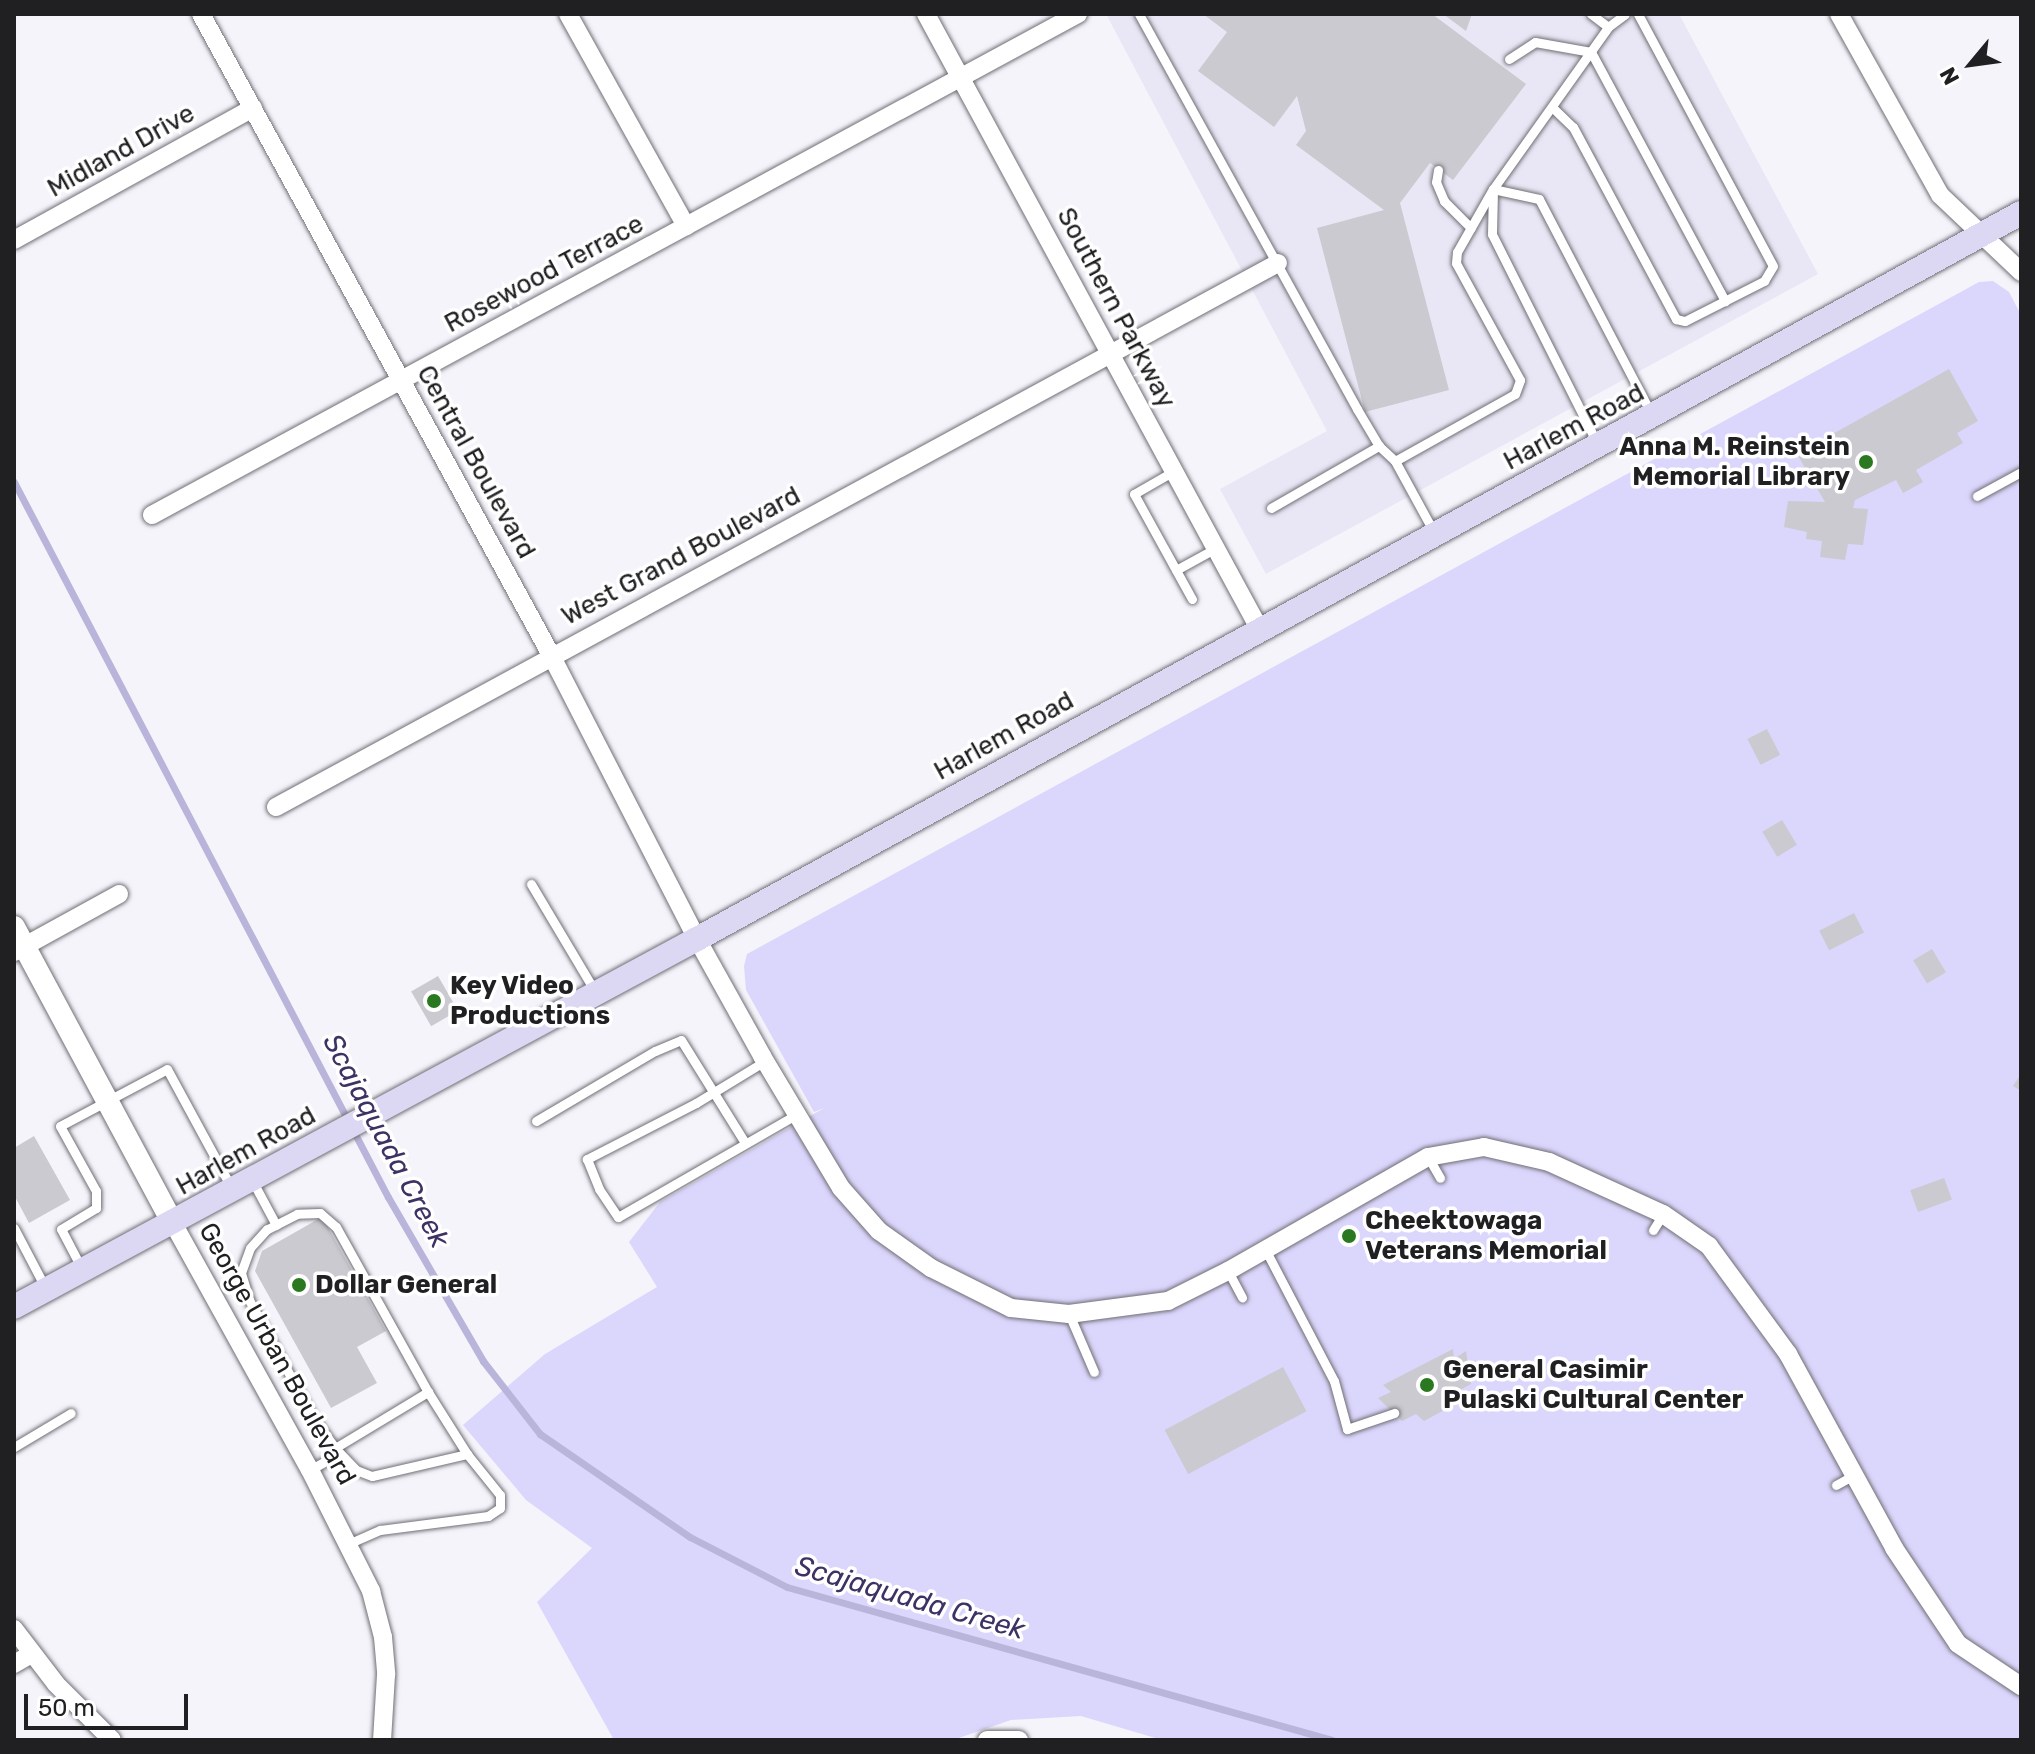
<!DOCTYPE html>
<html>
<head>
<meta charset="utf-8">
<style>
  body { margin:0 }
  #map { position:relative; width:2035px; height:1754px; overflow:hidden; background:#f5f4fb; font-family:Rubik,sans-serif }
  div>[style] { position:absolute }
  .built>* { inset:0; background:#e9e7f5 }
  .green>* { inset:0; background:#dbd6fc }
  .stream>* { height:7px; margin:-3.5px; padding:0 3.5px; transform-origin:3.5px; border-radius:3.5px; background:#b9b4da }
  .building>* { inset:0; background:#cacad0; transform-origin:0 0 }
  .roads { filter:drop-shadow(0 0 2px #706f75) drop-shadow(0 0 2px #706f75) }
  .service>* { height:9px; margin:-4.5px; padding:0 4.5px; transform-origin:4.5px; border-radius:4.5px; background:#fff }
  .minor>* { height:18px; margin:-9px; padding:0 9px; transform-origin:9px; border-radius:9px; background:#fff }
  .tertiary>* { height:22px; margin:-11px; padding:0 11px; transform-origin:11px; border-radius:11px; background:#fff }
  .secondary>* { height:24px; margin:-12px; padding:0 12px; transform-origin:12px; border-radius:12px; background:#dcd7f2 }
  .dots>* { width:22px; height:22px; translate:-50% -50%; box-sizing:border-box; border:4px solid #fff; border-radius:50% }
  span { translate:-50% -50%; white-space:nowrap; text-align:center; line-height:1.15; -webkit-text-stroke:7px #fff; paint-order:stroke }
  .street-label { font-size:26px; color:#202022 }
  .poi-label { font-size:26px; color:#202022; font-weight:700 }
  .right { translate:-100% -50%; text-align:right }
  .left { translate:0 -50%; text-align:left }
  .water-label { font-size:28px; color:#3d3263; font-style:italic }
  .frame { position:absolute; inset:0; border:16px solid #202022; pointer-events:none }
  .north { position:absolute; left:1931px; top:24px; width:80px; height:80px; -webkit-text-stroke:6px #fff; paint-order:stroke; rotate:241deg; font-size:22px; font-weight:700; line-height:32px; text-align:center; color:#202022 }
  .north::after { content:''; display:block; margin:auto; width:28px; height:36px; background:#202022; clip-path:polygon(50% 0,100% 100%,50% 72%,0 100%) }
  .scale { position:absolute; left:24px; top:1694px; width:164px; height:36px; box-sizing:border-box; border:4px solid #202022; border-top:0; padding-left:10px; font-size:24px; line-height:28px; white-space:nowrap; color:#202022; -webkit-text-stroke:6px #fff; paint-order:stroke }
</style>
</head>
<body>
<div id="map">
  <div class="built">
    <div style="clip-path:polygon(1106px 14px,1679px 14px,1818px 274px,1266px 574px,1220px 489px,1327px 431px)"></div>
  </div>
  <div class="green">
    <div style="clip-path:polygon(1993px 281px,2009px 292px,2021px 315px,2021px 1740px,1162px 1740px,1081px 1716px,1011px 1720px,953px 1740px,614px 1740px,537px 1602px,592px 1548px,526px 1500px,463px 1425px,545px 1354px,657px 1287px,629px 1242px,660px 1202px,824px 1108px,814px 1112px,746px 990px,744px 966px,747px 954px,1979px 282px)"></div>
  </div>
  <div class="stream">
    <div style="left:14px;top:482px;width:807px;rotate:62.39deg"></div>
    <div style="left:388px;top:1197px;width:190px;rotate:59.9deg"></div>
    <div style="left:483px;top:1361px;width:93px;rotate:52deg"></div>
    <div style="left:540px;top:1434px;width:182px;rotate:34.5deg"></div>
    <div style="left:690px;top:1537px;width:109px;rotate:27.3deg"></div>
    <div style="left:787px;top:1587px;width:566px;rotate:15.68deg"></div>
  </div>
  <div class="building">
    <div style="clip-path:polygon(1203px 14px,1432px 14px,1526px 84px,1453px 180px,1430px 163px,1400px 203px,1449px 390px,1365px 412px,1317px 228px,1384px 210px,1296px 145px,1306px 131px,1297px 96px,1274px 127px,1198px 71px,1227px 32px)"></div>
    <div style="clip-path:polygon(1443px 14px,1472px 14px,1466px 31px)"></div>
    <div style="clip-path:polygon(1949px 369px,1978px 421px,1957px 433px,1963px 443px,1916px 470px,1923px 482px,1903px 493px,1896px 480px,1855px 500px,1853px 508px,1868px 509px,1863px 545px,1848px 544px,1845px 560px,1820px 557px,1822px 541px,1806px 539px,1807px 532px,1784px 527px,1788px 501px,1825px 502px,1797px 454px)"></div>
    <div style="left:1767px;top:729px;width:29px;height:22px;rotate:63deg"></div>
    <div style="left:1782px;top:820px;width:29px;height:23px;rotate:59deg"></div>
    <div style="left:1854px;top:913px;width:22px;height:39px;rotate:63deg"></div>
    <div style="left:1932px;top:949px;width:27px;height:22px;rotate:59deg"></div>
    <div style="left:438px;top:976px;width:40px;height:31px;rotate:60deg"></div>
    <div style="clip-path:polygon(2021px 1074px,2021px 1091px,2013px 1086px)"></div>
    <div style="clip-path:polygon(34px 1136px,70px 1200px,29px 1223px,14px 1195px,14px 1148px)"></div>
    <div style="left:1944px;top:1178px;width:23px;height:36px;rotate:70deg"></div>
    <div style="clip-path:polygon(322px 1217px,386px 1331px,357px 1347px,377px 1383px,331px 1408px,255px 1271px,262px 1251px)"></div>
    <div style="clip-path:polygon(1453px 1349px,1454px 1359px,1466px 1351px,1471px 1384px,1458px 1391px,1459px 1402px,1424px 1421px,1416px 1414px,1402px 1421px,1378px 1398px,1391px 1392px,1383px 1385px)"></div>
    <div style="left:1283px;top:1367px;width:50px;height:134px;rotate:62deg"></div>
  </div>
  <div class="roads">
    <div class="service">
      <div style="left:1139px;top:14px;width:451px;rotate:61.1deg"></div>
      <div style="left:1357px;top:409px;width:43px;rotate:59.3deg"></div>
      <div style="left:1379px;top:446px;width:22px;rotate:43deg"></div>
      <div style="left:1395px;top:461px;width:83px;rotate:61.3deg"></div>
      <div style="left:1591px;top:14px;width:21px;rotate:37deg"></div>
      <div style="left:1509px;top:59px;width:31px;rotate:-33deg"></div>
      <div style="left:1535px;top:42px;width:57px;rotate:10.1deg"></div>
      <div style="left:1591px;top:52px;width:283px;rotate:61.7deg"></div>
      <div style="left:1553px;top:108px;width:28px;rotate:44deg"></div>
      <div style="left:1573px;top:127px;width:218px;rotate:61.8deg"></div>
      <div style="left:1676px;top:319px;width:9px;rotate:13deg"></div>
      <div style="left:1685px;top:321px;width:89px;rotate:-26.9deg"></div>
      <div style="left:1764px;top:281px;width:17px;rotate:-59deg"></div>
      <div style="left:1773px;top:266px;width:286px;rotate:-118.2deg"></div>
      <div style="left:1438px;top:170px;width:12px;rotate:99deg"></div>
      <div style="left:1436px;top:182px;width:21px;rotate:67deg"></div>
      <div style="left:1444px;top:201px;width:38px;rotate:45deg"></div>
      <div style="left:1597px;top:443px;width:234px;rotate:-116.7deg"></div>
      <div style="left:1492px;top:234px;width:45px;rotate:-88.7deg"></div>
      <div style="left:1493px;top:189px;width:47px;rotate:12.3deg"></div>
      <div style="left:1539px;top:199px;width:244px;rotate:62.4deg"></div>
      <div style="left:1395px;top:461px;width:137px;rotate:-29.2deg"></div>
      <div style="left:1515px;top:394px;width:15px;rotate:-70deg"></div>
      <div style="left:1520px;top:380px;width:133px;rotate:-118.7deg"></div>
      <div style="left:1456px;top:263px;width:11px;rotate:-85deg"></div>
      <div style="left:1457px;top:252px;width:73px;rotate:-60.3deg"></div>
      <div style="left:1493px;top:189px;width:199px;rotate:-54.6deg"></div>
      <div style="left:1608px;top:27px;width:21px;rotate:-37deg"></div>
      <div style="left:1174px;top:471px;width:46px;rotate:150.1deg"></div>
      <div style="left:1134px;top:494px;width:120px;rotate:61.1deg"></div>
      <div style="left:1977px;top:496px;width:50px;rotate:-28.6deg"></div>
      <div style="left:1271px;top:508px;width:125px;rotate:-29.9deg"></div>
      <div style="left:1176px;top:570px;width:46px;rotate:-28.8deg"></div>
      <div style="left:531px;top:884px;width:127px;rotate:59.2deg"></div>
      <div style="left:765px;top:1061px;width:81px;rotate:148.7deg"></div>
      <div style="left:696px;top:1103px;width:123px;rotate:152.8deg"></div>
      <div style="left:587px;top:1159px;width:32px;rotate:68deg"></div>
      <div style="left:599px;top:1189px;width:34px;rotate:56deg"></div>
      <div style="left:618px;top:1217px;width:207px;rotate:-29.9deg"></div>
      <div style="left:536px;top:1121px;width:138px;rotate:-30.5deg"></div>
      <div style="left:655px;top:1051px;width:28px;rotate:-23deg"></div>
      <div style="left:681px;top:1040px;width:121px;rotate:58.1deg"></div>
      <div style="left:1428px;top:1157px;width:24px;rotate:60deg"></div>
      <div style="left:252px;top:1180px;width:51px;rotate:61.9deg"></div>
      <div style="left:14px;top:1228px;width:69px;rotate:62.3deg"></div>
      <div style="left:1653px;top:1230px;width:19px;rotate:-58deg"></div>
      <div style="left:1265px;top:1249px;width:149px;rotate:62.4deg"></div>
      <div style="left:1334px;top:1381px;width:50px;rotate:74.8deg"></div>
      <div style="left:1347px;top:1429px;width:50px;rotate:-18.8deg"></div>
      <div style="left:82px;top:1269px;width:45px;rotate:-117.7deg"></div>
      <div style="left:61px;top:1229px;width:41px;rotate:-31deg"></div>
      <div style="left:96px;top:1208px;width:17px;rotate:-90deg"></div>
      <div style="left:96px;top:1191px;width:74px;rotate:-119deg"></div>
      <div style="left:60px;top:1126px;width:121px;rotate:-28deg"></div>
      <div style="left:167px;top:1069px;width:134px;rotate:61.5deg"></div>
      <div style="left:1228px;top:1271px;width:30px;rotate:62deg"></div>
      <div style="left:1069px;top:1314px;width:63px;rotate:66.7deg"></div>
      <div style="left:14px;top:1447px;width:66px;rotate:-30.8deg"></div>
      <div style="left:310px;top:1470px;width:20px;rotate:-30deg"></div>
      <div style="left:327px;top:1460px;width:14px;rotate:-56deg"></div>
      <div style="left:335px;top:1448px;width:109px;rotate:-31.1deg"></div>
      <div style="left:1836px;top:1485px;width:21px;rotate:-29deg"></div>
      <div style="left:348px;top:1544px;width:35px;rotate:-24deg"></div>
      <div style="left:380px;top:1530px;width:109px;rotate:-7.4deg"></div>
      <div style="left:488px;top:1516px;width:14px;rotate:-34deg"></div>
      <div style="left:500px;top:1508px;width:13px;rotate:-90deg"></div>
      <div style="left:500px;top:1495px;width:53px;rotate:-128.8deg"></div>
      <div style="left:467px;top:1454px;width:73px;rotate:-122.2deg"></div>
      <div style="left:428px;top:1392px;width:189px;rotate:-119.1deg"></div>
      <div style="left:336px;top:1227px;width:21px;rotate:-139deg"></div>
      <div style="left:320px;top:1213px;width:23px;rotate:178deg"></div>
      <div style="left:297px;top:1214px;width:34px;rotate:153deg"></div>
      <div style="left:267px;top:1229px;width:25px;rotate:132deg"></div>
      <div style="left:250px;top:1248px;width:27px;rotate:110deg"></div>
      <div style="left:241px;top:1273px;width:28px;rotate:73deg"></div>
      <div style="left:249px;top:1300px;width:132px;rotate:61.5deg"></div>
      <div style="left:312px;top:1416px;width:39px;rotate:54deg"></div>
      <div style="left:335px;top:1448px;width:30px;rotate:46deg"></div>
      <div style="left:356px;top:1470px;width:17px;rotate:21deg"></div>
      <div style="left:372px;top:1476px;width:98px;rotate:-13deg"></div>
    </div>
    <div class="minor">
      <div style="left:201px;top:14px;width:730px;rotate:61.36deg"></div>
      <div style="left:551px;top:655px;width:319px;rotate:62.8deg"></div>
      <div style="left:697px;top:939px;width:134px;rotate:60.9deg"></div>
      <div style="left:762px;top:1056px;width:154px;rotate:59.1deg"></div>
      <div style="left:841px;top:1188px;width:57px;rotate:48.5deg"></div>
      <div style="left:879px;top:1231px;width:64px;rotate:35.4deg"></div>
      <div style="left:931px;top:1268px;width:89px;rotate:26.6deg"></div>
      <div style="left:1011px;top:1308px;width:58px;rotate:5.9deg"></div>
      <div style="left:1069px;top:1314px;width:100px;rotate:-7.5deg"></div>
      <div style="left:1168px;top:1301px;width:67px;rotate:-26.6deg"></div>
      <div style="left:1228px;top:1271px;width:230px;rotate:-29.7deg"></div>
      <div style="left:1428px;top:1157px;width:57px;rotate:-10.1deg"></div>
      <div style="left:1484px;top:1147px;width:67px;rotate:13deg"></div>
      <div style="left:1549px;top:1162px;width:125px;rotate:24.5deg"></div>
      <div style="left:1663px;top:1214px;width:56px;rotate:34.8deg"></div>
      <div style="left:1709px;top:1246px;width:134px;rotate:53.8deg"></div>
      <div style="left:1788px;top:1354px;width:221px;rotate:61.3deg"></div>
      <div style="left:1894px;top:1548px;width:115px;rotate:56.3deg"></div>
      <div style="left:1958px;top:1644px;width:76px;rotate:33.7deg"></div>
      <div style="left:568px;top:14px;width:243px;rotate:60.9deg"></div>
      <div style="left:926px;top:14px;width:698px;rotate:61.53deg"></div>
      <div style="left:1839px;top:14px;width:207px;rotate:60.8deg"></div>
      <div style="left:1940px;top:195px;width:112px;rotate:43.5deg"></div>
      <div style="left:14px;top:240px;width:273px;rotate:-28.9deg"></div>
      <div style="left:152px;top:515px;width:1053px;rotate:-28.42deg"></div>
      <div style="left:276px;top:807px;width:1140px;rotate:-28.5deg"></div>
      <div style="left:14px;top:952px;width:120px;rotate:-28.9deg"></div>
      <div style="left:173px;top:1223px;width:282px;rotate:61deg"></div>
      <div style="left:310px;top:1470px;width:136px;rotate:63.2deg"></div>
      <div style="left:371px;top:1591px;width:48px;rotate:75.4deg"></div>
      <div style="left:383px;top:1637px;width:38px;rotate:85deg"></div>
      <div style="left:386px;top:1675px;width:65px;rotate:93.5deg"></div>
      <div style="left:14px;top:1629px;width:69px;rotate:52.6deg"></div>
      <div style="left:56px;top:1684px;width:79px;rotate:45deg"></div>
      <div style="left:14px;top:1664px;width:20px;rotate:-30deg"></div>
      <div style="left:987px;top:1740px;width:32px"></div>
    </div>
    <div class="tertiary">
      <div style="left:14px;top:927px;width:336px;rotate:61.8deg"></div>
    </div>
    <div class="secondary">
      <div style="left:14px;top:1307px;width:776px;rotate:-28.32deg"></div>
      <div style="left:697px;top:939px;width:1510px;rotate:-28.74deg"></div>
    </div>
  </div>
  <div class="dots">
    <div style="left:1866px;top:462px;background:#2a7820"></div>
    <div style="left:434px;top:1001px;background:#2a7820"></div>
    <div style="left:1349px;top:1236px;background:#2a7820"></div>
    <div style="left:299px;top:1285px;background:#2a7820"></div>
    <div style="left:1427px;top:1385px;background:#2a7820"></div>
  </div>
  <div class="street-label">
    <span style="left:121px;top:151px;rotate:-29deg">Midland Drive</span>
    <span style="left:544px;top:274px;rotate:-28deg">Rosewood Terrace</span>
    <span style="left:1116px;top:308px;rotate:62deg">Southern Parkway</span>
    <span style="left:1574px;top:427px;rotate:-28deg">Harlem Road</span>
    <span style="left:476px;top:462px;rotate:61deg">Central Boulevard</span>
    <span style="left:681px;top:556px;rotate:-28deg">West Grand Boulevard</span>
    <span style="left:1004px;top:736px;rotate:-29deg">Harlem Road</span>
    <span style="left:246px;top:1151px;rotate:-29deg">Harlem Road</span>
    <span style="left:277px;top:1354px;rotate:61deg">George Urban Boulevard</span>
  </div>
  <div class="poi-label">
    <span class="right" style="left:1850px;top:462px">Anna M. Reinstein<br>Memorial Library</span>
    <span class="left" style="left:450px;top:1001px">Key Video<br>Productions</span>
    <span class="left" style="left:1365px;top:1236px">Cheektowaga<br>Veterans Memorial</span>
    <span class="left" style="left:315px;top:1285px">Dollar General</span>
    <span class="left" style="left:1443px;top:1385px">General Casimir<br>Pulaski Cultural Center</span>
  </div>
  <div class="water-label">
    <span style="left:386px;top:1141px;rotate:62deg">Scajaquada Creek</span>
    <span style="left:910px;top:1598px;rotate:16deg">Scajaquada Creek</span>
  </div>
  <div class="frame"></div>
  <div class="north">N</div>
  <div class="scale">50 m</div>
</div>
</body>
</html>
